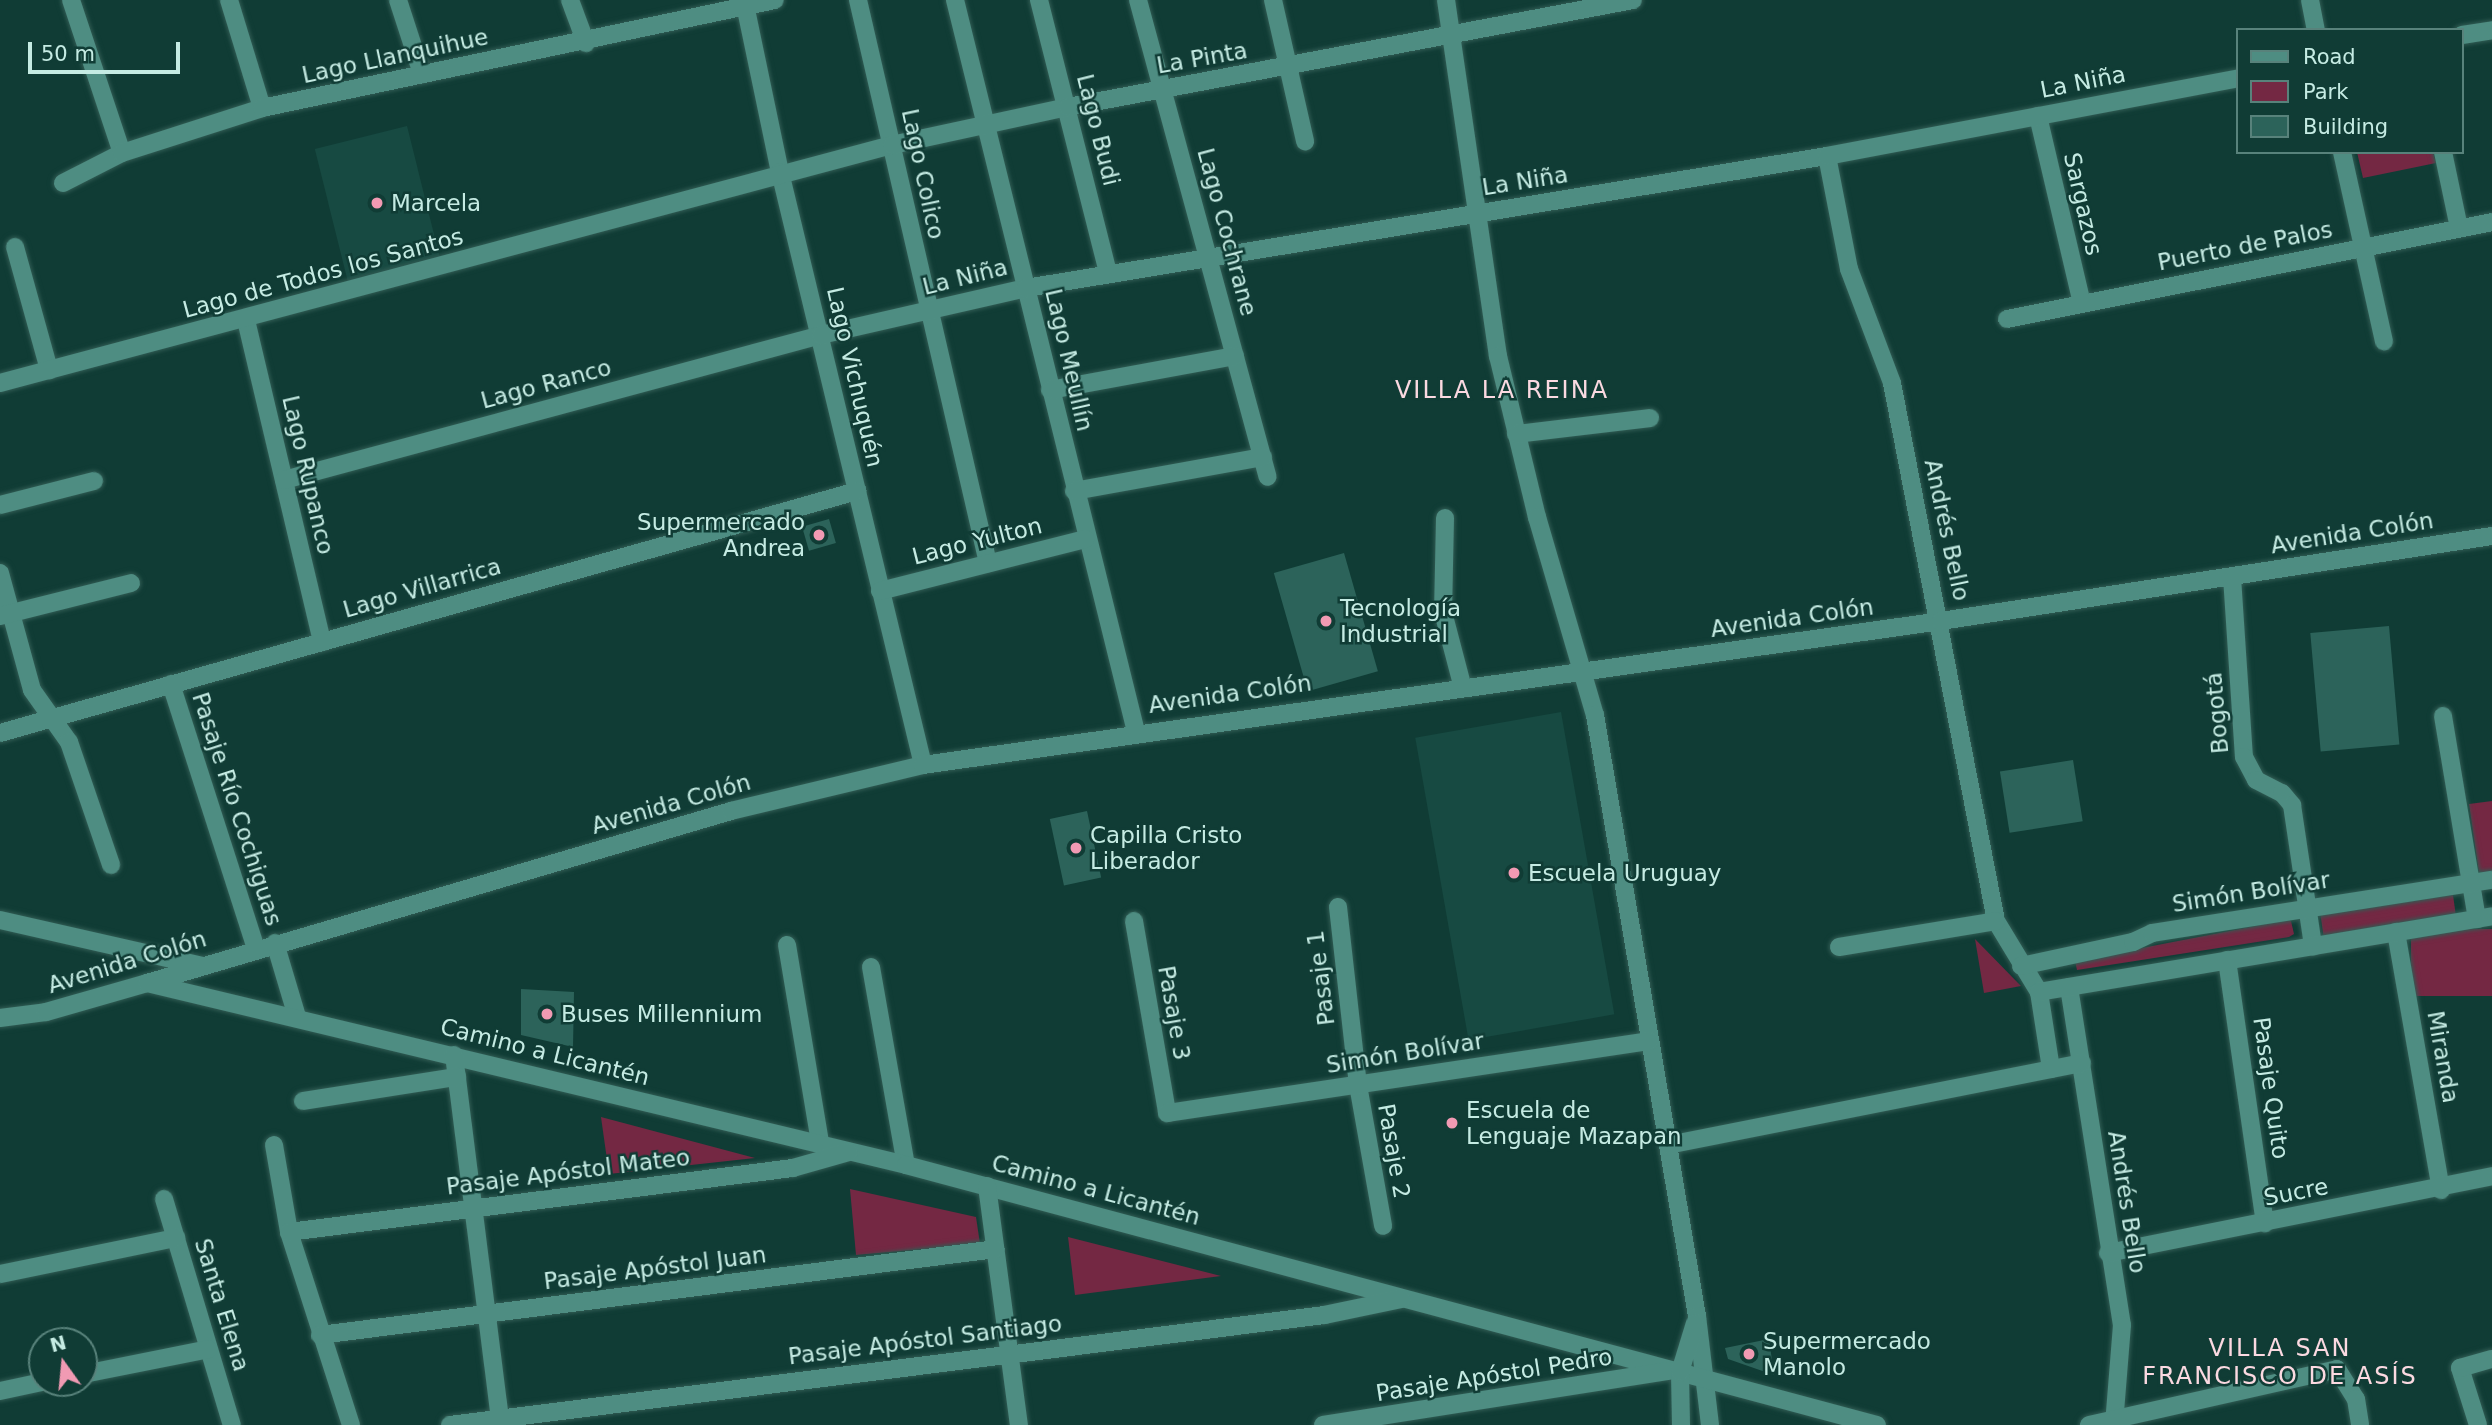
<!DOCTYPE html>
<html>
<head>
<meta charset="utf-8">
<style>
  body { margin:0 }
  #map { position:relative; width:2492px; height:1425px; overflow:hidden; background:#103c35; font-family:"DejaVu Sans",sans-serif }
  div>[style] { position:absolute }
  .built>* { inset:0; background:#174a42; transform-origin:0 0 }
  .green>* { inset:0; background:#742843; transform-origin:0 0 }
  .building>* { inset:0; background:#2c635a; transform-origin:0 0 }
  .roads { filter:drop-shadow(0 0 2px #315c54) drop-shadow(0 0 2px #315c54) }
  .minor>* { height:18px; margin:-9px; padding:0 9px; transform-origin:9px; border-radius:9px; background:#4e8d82 }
  .dots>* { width:19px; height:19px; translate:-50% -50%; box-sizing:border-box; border:4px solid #103c35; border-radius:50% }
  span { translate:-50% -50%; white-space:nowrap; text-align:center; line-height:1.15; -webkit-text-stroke:5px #103c35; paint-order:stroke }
  .street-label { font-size:23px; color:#c5ebe3 }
  .poi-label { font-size:23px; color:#c5ebe3 }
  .left { translate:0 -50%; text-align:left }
  .right { translate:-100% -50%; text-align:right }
  .neighbourhood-label { font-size:24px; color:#fbd9e1; letter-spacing:2px }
  .legend { position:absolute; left:2236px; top:28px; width:228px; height:126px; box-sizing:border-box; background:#103c35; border:2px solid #58827b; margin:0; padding:9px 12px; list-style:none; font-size:21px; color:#c5ebe3 }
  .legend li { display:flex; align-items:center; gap:14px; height:35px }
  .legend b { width:35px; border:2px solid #58827b }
  .north { position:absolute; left:28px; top:1327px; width:70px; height:70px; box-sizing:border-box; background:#103c35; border:2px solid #58827b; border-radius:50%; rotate:345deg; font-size:19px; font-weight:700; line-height:28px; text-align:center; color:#c5ebe3 }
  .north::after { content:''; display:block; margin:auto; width:24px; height:32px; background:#f19ab3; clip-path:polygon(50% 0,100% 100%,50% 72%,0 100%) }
  .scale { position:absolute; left:28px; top:42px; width:152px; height:32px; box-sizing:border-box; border:4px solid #c5ebe3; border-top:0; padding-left:9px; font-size:21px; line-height:24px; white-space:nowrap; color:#c5ebe3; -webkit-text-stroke:5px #103c35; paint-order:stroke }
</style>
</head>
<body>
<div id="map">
  <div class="built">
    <div style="left:407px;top:126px;width:137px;height:95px;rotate:76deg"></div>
    <div style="left:1561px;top:712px;width:307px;height:148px;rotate:80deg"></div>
  </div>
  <div class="green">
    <div style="clip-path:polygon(2357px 152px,2433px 152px,2436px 163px,2363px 178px)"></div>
    <div style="clip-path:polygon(2492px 801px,2492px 871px,2479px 873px,2469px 804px)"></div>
    <div style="left:2453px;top:895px;width:22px;height:134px;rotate:82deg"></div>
    <div style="clip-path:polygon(2286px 920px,2291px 921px,2294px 934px,2289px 937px,2077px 970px,2075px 961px)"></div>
    <div style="left:2492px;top:929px;width:67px;height:81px;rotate:90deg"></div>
    <div style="clip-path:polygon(1975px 939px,2021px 986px,1984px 993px)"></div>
    <div style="clip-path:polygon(601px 1117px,755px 1158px,609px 1174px)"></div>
    <div style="clip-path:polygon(850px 1189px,976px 1217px,980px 1244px,856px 1255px)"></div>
    <div style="clip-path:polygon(1068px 1237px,1221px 1276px,1075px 1295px)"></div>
  </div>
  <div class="building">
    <div style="left:829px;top:519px;width:25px;height:28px;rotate:74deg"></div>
    <div style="left:1344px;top:553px;width:123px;height:73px;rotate:74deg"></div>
    <div style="left:2389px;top:626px;width:119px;height:79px;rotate:85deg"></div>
    <div style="left:2073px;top:760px;width:62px;height:74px;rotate:81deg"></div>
    <div style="left:1087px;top:811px;width:68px;height:38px;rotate:78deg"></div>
    <div style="clip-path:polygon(521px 989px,574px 992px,573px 1047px,521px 1035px)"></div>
    <div style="clip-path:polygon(1769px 1339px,1774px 1375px,1728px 1359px,1725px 1348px)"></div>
  </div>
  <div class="roads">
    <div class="minor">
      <div style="left:71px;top:0;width:161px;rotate:71.6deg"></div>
      <div style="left:229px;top:0;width:113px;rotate:73deg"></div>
      <div style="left:398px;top:0;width:78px;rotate:72deg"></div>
      <div style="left:570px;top:0;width:46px;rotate:69.6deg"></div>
      <div style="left:744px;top:0;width:176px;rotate:78.2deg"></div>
      <div style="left:780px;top:172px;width:610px;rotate:76.44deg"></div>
      <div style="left:858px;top:0;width:578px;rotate:77deg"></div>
      <div style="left:955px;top:0;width:754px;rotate:76.11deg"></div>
      <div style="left:1039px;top:0;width:281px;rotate:75.8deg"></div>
      <div style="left:1138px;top:0;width:494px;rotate:74.8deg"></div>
      <div style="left:1273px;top:0;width:145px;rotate:77.2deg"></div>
      <div style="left:1446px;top:0;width:360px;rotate:81.7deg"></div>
      <div style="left:1498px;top:356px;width:166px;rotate:76.4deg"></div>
      <div style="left:1537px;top:517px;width:206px;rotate:73.7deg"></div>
      <div style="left:1595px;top:715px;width:610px;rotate:80.37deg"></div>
      <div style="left:1697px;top:1316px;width:110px;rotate:83.2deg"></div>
      <div style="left:2310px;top:0;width:31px;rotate:79deg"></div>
      <div style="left:2462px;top:35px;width:30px;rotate:-9deg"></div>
      <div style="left:2038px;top:116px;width:192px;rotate:76.8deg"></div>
      <div style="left:2342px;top:152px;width:194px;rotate:77.5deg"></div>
      <div style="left:2443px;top:152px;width:78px;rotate:78.1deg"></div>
      <div style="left:1827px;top:156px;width:115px;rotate:79deg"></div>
      <div style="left:1849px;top:269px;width:122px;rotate:69.3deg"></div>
      <div style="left:1892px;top:383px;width:548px;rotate:79.06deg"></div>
      <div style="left:1996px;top:921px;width:83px;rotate:58.8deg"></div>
      <div style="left:2039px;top:992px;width:78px;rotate:81.1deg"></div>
      <div style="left:63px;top:183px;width:66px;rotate:-27deg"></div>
      <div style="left:122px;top:153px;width:147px;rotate:-17.8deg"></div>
      <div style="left:262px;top:108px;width:524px;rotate:-11.89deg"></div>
      <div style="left:15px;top:247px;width:128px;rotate:74.5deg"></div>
      <div style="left:2007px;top:319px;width:495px;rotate:-11.3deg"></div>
      <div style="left:246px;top:320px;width:331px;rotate:76.7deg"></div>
      <div style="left:0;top:383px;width:923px;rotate:-14.94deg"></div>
      <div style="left:892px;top:145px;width:180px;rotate:-12.2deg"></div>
      <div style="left:1068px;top:107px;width:575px;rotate:-10.72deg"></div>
      <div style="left:1050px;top:390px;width:188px;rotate:-10.4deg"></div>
      <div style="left:1516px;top:434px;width:135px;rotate:-6.8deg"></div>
      <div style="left:284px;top:480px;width:556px;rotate:-15.11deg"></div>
      <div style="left:821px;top:335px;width:210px;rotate:-12.9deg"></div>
      <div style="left:1026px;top:288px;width:812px;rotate:-9.36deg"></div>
      <div style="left:1827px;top:156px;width:418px;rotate:-10.7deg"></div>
      <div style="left:1074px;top:491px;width:192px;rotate:-10.2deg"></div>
      <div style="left:0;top:505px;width:97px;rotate:-14.3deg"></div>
      <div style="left:1445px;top:518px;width:94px;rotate:91.2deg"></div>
      <div style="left:1443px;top:612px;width:79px;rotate:75.3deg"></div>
      <div style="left:0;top:573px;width:121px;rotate:74.7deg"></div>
      <div style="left:32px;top:690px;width:64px;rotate:54.6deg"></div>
      <div style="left:69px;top:742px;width:130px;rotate:71.1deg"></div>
      <div style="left:2232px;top:577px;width:180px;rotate:86.2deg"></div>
      <div style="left:2244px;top:757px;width:26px;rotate:62deg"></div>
      <div style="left:2256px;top:780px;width:29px;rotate:27deg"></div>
      <div style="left:2282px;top:793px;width:16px;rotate:50deg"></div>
      <div style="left:2292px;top:805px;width:143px;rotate:81.5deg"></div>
      <div style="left:880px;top:591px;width:212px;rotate:-14.2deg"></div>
      <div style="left:0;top:616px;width:135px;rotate:-14.1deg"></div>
      <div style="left:171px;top:684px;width:278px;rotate:72.2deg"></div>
      <div style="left:2443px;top:716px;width:206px;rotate:80.5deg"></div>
      <div style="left:0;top:733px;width:891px;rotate:-15.77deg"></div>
      <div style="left:1338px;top:907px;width:179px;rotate:83.6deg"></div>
      <div style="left:1358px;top:1085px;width:143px;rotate:79.9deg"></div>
      <div style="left:0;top:920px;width:207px;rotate:12.8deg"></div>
      <div style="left:1134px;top:921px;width:195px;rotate:80.2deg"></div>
      <div style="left:1167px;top:1113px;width:488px;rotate:-8.5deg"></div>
      <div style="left:2396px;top:932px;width:262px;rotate:80.1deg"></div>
      <div style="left:275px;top:943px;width:77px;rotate:73.4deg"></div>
      <div style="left:787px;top:945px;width:201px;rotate:80.5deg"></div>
      <div style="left:1839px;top:947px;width:159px;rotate:-9.4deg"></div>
      <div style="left:2227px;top:960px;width:266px;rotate:81.8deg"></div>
      <div style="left:2021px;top:966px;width:115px;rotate:-12.1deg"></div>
      <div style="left:2133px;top:942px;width:21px;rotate:-25deg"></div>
      <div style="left:2152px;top:933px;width:344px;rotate:-8.9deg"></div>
      <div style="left:871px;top:967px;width:201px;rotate:80deg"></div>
      <div style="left:147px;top:983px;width:781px;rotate:13.48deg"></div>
      <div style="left:906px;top:1165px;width:1005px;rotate:14.99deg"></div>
      <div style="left:2069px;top:987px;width:342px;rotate:81.1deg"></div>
      <div style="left:2122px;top:1325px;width:100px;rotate:94.6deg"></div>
      <div style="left:2039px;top:992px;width:459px;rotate:-9.5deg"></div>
      <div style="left:0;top:1018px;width:46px;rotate:-7.4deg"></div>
      <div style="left:46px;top:1012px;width:105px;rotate:-16deg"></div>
      <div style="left:147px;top:983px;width:609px;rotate:-16.41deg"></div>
      <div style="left:731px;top:811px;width:197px;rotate:-13.5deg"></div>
      <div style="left:923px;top:765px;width:1028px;rotate:-8.05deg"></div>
      <div style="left:1941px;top:621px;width:558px;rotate:-8.77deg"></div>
      <div style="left:454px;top:1055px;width:373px;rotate:82.8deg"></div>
      <div style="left:303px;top:1101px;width:156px;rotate:-8.9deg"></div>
      <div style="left:274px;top:1145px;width:88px;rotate:80.2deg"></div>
      <div style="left:289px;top:1232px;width:203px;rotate:72.2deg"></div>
      <div style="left:1668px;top:1145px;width:422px;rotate:-11.2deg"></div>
      <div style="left:987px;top:1186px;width:241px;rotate:82.4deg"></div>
      <div style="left:164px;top:1199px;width:236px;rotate:73.3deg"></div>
      <div style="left:289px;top:1232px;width:508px;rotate:-7.24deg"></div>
      <div style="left:793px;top:1168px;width:58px;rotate:-15.9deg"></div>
      <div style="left:2108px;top:1253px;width:392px;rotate:-11.3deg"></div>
      <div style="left:0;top:1274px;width:180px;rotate:-11.6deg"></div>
      <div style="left:320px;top:1335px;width:681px;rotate:-7.25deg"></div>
      <div style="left:84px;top:1374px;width:127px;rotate:-11.3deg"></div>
      <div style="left:0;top:1391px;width:43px;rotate:-12.1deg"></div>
      <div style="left:450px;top:1425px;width:881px;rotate:-7.17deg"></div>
      <div style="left:1324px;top:1315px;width:79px;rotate:-11.7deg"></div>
      <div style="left:1323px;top:1425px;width:350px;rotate:-8.9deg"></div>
      <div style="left:1681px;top:1425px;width:53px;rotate:-91.1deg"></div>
      <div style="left:1680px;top:1372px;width:51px;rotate:-73deg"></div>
      <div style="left:2089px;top:1425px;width:254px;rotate:-12.7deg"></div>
      <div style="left:2337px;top:1369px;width:36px;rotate:58deg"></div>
      <div style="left:2356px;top:1399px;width:26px;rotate:81deg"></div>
      <div style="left:2478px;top:1425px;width:60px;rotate:-107.5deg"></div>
      <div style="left:2460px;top:1368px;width:33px;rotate:-16deg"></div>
    </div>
  </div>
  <div class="dots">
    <div style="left:377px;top:203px;background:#f19ab3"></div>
    <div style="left:819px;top:535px;background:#f19ab3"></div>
    <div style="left:1326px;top:621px;background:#f19ab3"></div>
    <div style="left:1076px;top:848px;background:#f19ab3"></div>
    <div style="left:1514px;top:873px;background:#f19ab3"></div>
    <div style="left:547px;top:1014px;background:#f19ab3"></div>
    <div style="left:1452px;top:1123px;background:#f19ab3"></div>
    <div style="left:1749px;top:1354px;background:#f19ab3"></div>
  </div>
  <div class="street-label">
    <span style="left:395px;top:56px;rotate:-12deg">Lago Llanquihue</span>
    <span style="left:1202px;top:58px;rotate:-10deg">La Pinta</span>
    <span style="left:2083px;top:82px;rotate:-11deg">La Niña</span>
    <span style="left:1098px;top:130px;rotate:76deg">Lago Budi</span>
    <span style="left:923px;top:174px;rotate:78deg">Lago Colico</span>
    <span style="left:1525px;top:181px;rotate:-9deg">La Niña</span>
    <span style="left:2083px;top:204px;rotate:77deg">Sargazos</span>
    <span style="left:1227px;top:232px;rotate:75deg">Lago Cochrane</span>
    <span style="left:2245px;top:246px;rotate:-11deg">Puerto de Palos</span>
    <span style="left:323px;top:273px;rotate:-15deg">Lago de Todos los Santos</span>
    <span style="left:965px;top:277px;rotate:-14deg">La Niña</span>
    <span style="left:1069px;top:360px;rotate:77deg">Lago Meullín</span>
    <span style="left:855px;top:377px;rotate:77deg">Lago Vichuquén</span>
    <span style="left:546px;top:384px;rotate:-15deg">Lago Ranco</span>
    <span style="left:308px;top:475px;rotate:77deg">Lago Rupanco</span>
    <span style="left:1947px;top:530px;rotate:78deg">Andrés Bello</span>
    <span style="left:2352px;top:533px;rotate:-9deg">Avenida Colón</span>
    <span style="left:977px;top:541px;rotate:-14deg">Lago Yulton</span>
    <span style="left:422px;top:588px;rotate:-16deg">Lago Villarrica</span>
    <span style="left:1792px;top:618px;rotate:-8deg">Avenida Colón</span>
    <span style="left:1230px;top:694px;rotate:-8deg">Avenida Colón</span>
    <span style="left:2217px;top:713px;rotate:-95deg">Bogotá</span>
    <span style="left:671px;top:804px;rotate:-16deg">Avenida Colón</span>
    <span style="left:237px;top:809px;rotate:72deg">Pasaje Río Cochiguas</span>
    <span style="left:2251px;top:892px;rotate:-9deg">Simón Bolívar</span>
    <span style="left:127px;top:962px;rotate:-17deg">Avenida Colón</span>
    <span style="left:1321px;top:978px;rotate:-97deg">Pasaje 1</span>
    <span style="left:1174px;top:1013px;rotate:80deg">Pasaje 3</span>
    <span style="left:545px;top:1052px;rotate:14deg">Camino a Licantén</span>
    <span style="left:1405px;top:1053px;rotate:-9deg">Simón Bolívar</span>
    <span style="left:2443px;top:1057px;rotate:80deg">Miranda</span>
    <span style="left:2271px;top:1088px;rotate:82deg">Pasaje Quito</span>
    <span style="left:1394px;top:1151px;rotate:80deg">Pasaje 2</span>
    <span style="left:568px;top:1172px;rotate:-7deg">Pasaje Apóstol Mateo</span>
    <span style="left:1096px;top:1190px;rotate:15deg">Camino a Licantén</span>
    <span style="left:2296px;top:1192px;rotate:-11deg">Sucre</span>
    <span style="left:2127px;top:1202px;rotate:81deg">Andrés Bello</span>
    <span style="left:655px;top:1268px;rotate:-7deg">Pasaje Apóstol Juan</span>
    <span style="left:222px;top:1305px;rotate:73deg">Santa Elena</span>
    <span style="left:925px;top:1340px;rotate:-7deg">Pasaje Apóstol Santiago</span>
    <span style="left:1494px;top:1375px;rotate:-9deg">Pasaje Apóstol Pedro</span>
  </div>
  <div class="poi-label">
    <span class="left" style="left:391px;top:203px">Marcela</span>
    <span class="right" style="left:805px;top:535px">Supermercado<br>Andrea</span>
    <span class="left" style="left:1340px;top:621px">Tecnología<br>Industrial</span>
    <span class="left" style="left:1090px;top:848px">Capilla Cristo<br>Liberador</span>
    <span class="left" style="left:1528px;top:873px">Escuela Uruguay</span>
    <span class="left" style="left:561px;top:1014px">Buses Millennium</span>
    <span class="left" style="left:1466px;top:1123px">Escuela de<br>Lenguaje Mazapan</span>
    <span class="left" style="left:1763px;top:1354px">Supermercado<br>Manolo</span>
  </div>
  <div class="neighbourhood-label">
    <span style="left:1502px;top:391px">VILLA LA REINA</span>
    <span style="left:2280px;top:1363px">VILLA SAN<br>FRANCISCO DE ASÍS</span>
  </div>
  <ul class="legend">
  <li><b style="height:9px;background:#4e8d82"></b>Road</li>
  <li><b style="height:19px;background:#742843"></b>Park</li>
  <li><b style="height:19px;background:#2c635a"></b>Building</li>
  </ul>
  <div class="north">N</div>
  <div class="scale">50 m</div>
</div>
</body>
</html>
